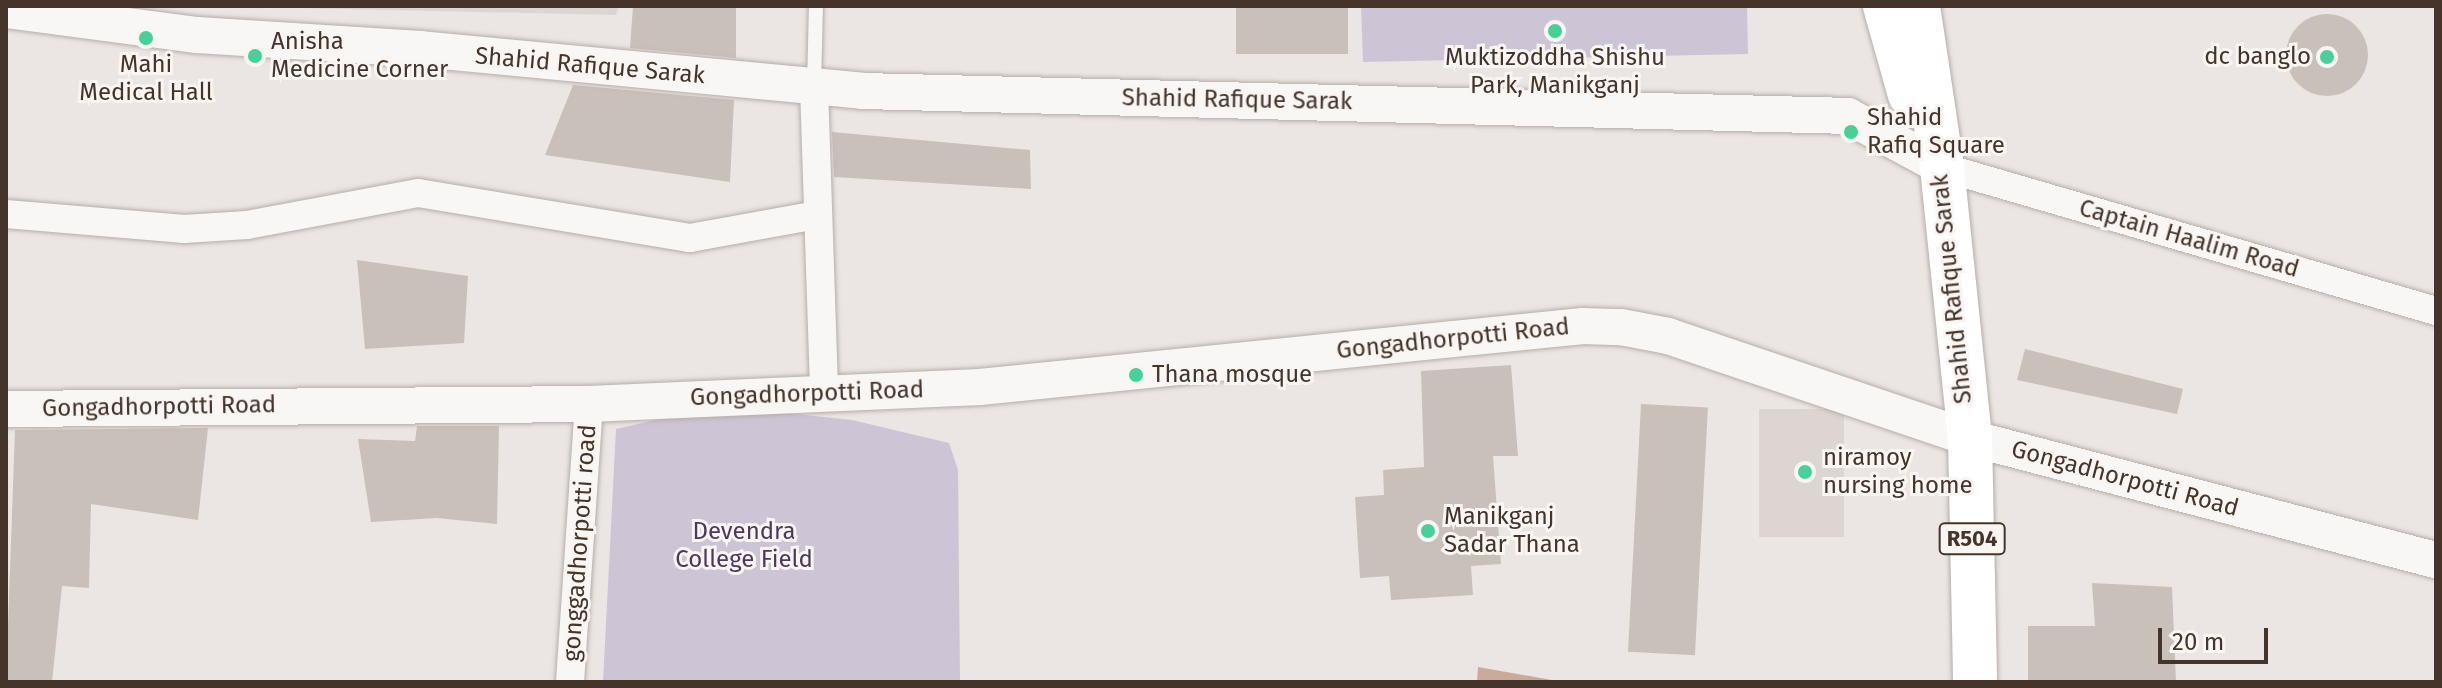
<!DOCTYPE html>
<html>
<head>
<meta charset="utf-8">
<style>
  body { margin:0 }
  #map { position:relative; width:2442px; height:688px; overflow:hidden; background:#ebe6e3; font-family:"Fira Sans",sans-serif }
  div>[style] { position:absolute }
  .built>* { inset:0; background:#ddd5d1; transform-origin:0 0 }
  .green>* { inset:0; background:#cdc4d5 }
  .water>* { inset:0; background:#cbaa9e }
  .building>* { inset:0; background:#c9c0ba; transform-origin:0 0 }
  .round { border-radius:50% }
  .roads { filter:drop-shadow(0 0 2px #b6ada8) drop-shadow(0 0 2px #b6ada8) }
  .service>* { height:14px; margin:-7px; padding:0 7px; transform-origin:7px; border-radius:7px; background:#f9f7f6 }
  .minor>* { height:28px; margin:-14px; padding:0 14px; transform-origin:14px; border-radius:14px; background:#f9f7f6 }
  .tertiary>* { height:36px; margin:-18px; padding:0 18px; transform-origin:18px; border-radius:18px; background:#f9f7f6 }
  .primary>* { height:44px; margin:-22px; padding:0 22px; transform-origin:22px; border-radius:22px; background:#fff }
  .dots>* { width:22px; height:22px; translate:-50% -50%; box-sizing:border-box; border:4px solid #f8f5f3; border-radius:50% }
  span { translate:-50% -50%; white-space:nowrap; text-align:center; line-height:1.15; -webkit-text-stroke:6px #f8f5f3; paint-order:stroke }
  .shield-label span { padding:2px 6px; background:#f8f5f3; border:2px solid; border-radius:6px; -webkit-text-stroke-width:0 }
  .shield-label { font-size:22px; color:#44342a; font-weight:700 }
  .poi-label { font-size:24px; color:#44342a }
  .left { translate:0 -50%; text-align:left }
  .right { translate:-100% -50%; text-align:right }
  .street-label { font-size:24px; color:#44342a }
  .park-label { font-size:24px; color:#4e3860 }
  .frame { position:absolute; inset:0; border:8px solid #44342a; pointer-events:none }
  .scale { position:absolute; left:2158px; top:628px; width:110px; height:36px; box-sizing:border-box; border:4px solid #44342a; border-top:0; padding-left:10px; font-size:24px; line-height:28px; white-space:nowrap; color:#44342a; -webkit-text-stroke:6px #f8f5f3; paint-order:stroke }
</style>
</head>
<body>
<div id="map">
  <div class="built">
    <div style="clip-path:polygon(212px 6px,619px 6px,616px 15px)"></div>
    <div style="left:1759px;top:409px;width:85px;height:128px"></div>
  </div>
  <div class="green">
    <div style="clip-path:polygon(1361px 6px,1747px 6px,1748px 54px,1363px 62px)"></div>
    <div style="clip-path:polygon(718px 406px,852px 420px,949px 443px,958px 470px,960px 682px,603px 682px,616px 429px)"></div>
  </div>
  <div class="water">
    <div style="clip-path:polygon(1478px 667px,1563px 682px,1477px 682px)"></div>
  </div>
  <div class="building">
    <div style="clip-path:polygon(633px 6px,736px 6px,736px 58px,630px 48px)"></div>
    <div style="left:1236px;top:6px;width:112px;height:48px"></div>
    <div class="round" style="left:2286px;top:14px;width:82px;height:82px"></div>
    <div style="clip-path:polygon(573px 85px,734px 100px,730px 182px,545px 155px)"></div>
    <div style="clip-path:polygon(832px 132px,1030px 150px,1031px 189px,834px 177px)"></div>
    <div style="clip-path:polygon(357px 260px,468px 276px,464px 343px,365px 349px)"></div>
    <div style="clip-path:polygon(2025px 349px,2183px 389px,2177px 414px,2017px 380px)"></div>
    <div style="clip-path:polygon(1511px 365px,1518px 456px,1493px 456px,1501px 564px,1471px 566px,1473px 595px,1391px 600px,1389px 576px,1360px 578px,1355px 497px,1384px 495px,1383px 470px,1424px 467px,1421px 371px)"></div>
    <div style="left:1641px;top:404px;width:67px;height:248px;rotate:3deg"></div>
    <div style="clip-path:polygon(417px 426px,499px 426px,497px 524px,437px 518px,371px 522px,358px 439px,415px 441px)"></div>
    <div style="clip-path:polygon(208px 428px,198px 520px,91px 504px,89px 588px,62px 586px,52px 682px,6px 682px,15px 430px)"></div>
    <div style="clip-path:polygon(2092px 583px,2172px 587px,2176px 682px,2028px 682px,2028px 626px,2095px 626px)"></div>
  </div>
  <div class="roads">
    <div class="service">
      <div style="left:814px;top:86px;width:80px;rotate:-88.6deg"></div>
    </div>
    <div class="minor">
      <div style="left:814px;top:87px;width:307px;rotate:88.1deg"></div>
      <div style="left:1942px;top:167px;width:515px;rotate:16.25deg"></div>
      <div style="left:6px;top:214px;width:179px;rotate:4.8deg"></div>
      <div style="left:184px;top:229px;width:63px;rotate:-3.6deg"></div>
      <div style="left:247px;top:225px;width:174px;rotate:-10.6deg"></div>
      <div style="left:418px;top:193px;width:276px;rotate:9.4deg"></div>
      <div style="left:690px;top:238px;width:129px;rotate:-10.3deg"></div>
      <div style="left:570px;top:682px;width:279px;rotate:-86.1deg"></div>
    </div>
    <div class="tertiary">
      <div style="left:6px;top:10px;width:193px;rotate:7.5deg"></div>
      <div style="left:197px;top:35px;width:224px;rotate:3.6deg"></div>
      <div style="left:421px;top:49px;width:444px;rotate:5.4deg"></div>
      <div style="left:863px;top:91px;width:985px;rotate:1.45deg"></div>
      <div style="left:1848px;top:116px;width:107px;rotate:28.5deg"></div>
      <div style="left:6px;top:409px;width:583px;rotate:-0.49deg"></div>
      <div style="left:589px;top:404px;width:391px;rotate:-2.5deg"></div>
      <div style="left:980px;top:387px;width:606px;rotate:-5.78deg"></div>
      <div style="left:1583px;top:326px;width:38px;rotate:2deg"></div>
      <div style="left:1621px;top:327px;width:48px;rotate:10.8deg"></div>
      <div style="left:1668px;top:336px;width:319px;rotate:18.7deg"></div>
      <div style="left:1970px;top:438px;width:482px;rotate:14.7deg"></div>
    </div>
    <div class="primary">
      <div style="left:1885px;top:6px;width:92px;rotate:74.3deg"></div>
      <div style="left:1918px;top:6px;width:163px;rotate:81.5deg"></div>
      <div style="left:1942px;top:167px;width:272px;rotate:84.1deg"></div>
      <div style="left:1970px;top:438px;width:244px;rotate:88.8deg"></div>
    </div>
  </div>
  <div class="dots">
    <div style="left:1555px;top:31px;background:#48d09b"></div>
    <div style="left:146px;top:38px;background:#48d09b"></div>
    <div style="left:255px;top:56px;background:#48d09b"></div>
    <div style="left:2327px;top:57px;background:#48d09b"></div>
    <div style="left:1851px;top:132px;background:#48d09b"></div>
    <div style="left:1136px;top:375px;background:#48d09b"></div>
    <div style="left:1805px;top:472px;background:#48d09b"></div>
    <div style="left:1428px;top:531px;background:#48d09b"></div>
  </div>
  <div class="shield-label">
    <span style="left:1972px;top:539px">R504</span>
  </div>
  <div class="poi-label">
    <span class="left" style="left:271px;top:56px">Anisha<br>Medicine Corner</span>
    <span class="right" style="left:2311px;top:57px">dc banglo</span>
    <span style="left:1555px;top:72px">Muktizoddha Shishu<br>Park, Manikganj</span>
    <span style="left:146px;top:79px">Mahi<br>Medical Hall</span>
    <span class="left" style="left:1867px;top:132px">Shahid<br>Rafiq Square</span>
    <span class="left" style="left:1152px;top:375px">Thana mosque</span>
    <span class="left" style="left:1823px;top:472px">niramoy<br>nursing home</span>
    <span class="left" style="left:1444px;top:531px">Manikganj<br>Sadar Thana</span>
  </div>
  <div class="street-label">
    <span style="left:590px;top:66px;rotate:5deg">Shahid Rafique Sarak</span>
    <span style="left:1237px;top:100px;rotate:1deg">Shahid Rafique Sarak</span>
    <span style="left:2189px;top:239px;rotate:16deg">Captain Haalim Road</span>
    <span style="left:1952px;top:289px;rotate:-96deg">Shahid Rafique Sarak</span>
    <span style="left:1453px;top:339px;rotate:-6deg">Gongadhorpotti Road</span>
    <span style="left:807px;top:394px;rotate:-2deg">Gongadhorpotti Road</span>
    <span style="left:159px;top:407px;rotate:-1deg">Gongadhorpotti Road</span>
    <span style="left:2125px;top:479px;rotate:15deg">Gongadhorpotti Road</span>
    <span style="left:580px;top:543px;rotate:-86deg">gonggadhorpotti road</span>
  </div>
  <div class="park-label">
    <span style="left:744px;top:546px">Devendra<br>College Field</span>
  </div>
  <div class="frame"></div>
  <div class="scale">20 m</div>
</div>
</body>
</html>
